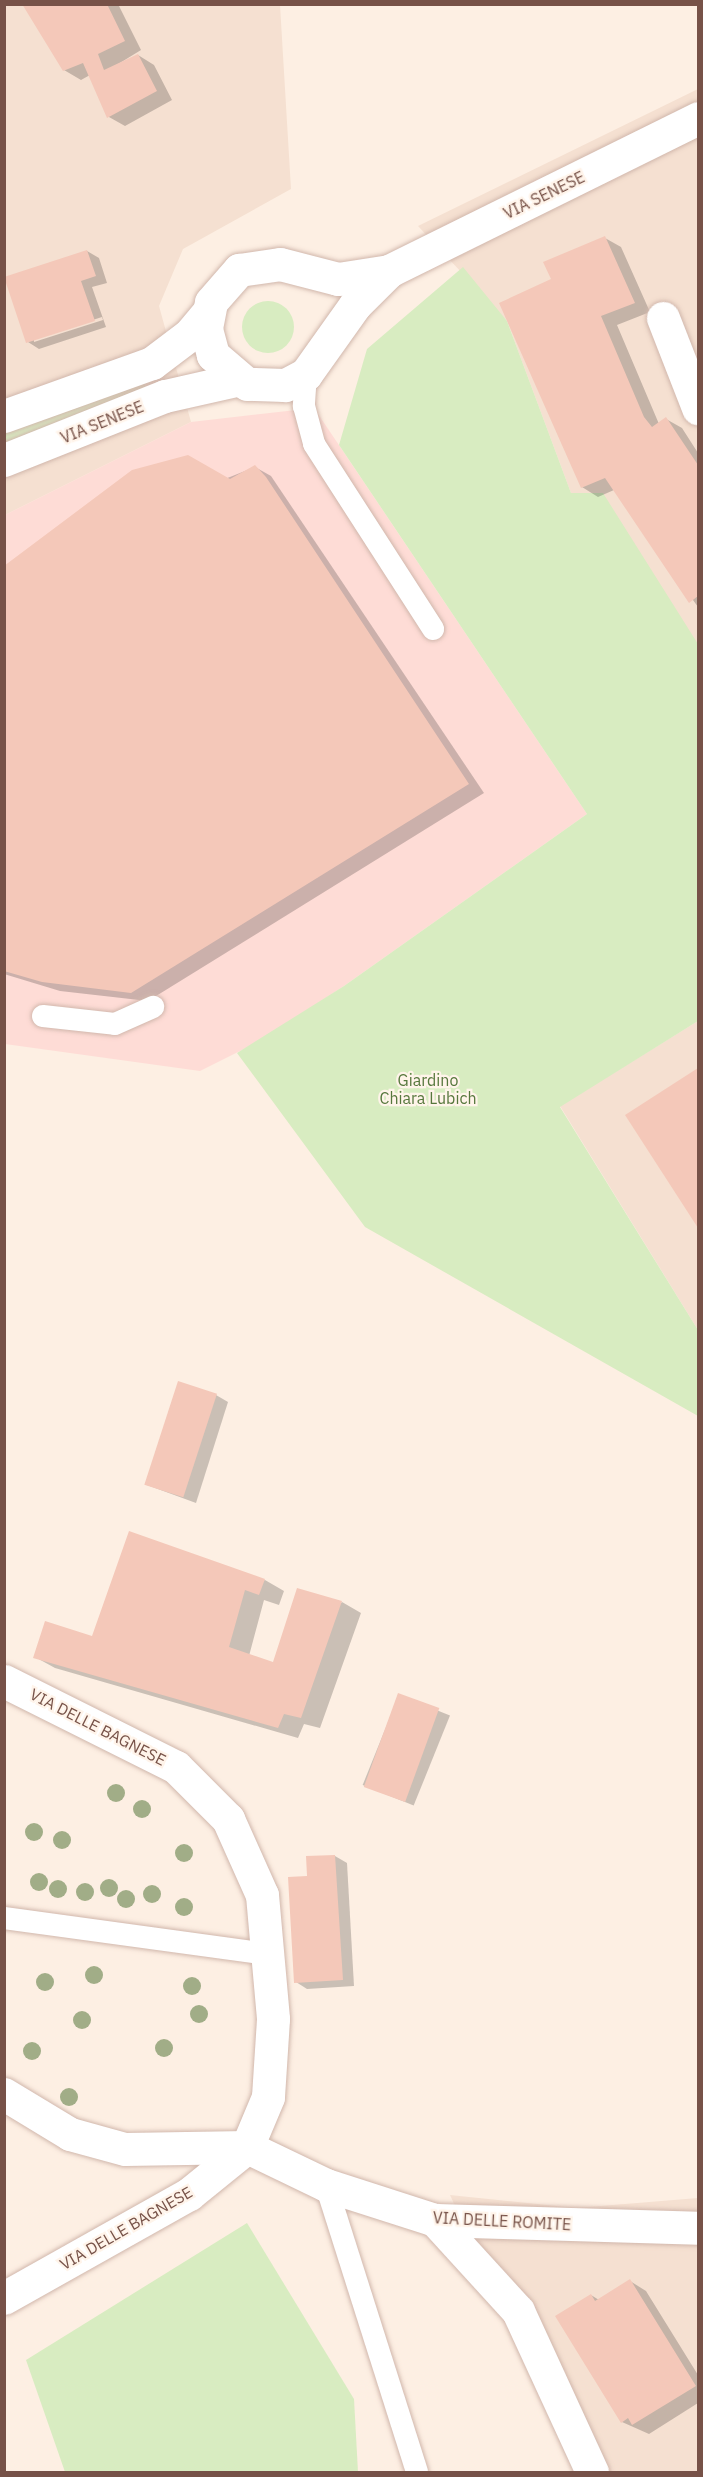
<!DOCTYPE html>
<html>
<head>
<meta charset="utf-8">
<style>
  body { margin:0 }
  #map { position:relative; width:703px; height:2477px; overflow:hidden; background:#fdefe3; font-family:"IBM Plex Sans",sans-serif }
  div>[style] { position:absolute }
  .residential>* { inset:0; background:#f5e0d1 }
  .commercial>* { inset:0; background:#fedcd6 }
  .green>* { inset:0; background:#d8ecc1; transform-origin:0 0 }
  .round { border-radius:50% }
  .shadow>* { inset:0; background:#0003; transform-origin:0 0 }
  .building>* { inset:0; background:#f4c8b9; transform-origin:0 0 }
  .roads { filter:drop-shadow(0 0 2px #d1b7ac) drop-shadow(0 0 2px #d1b7ac) }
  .lane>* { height:22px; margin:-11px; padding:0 11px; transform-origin:11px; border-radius:11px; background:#fff }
  .street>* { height:33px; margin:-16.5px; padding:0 16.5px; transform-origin:16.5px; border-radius:16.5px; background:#fff }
  .secondary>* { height:33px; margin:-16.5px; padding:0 16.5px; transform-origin:16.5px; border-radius:16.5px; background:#fff }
  .trees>* { width:18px; height:18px; margin:-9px; border-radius:50%; background:#a1ad87 }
  span { translate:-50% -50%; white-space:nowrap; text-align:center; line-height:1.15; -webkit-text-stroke:4.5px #fff4ea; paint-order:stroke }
  .street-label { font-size:16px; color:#775248 }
  .park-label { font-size:16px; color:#56773c }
  .frame { position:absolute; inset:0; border:6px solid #775248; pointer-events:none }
</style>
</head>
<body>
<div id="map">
  <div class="residential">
    <div style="clip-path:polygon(5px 5px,280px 5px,291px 189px,183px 249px,159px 306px,191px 422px,5px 515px)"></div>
    <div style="clip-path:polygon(698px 89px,698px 646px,571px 493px,507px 321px,418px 226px)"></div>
    <div style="clip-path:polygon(698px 1021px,698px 1330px,560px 1106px)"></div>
    <div style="clip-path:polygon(450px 2195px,576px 2208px,698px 2198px,698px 2472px,580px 2472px)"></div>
  </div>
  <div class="commercial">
    <div style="clip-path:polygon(314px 408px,587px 814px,344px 986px,258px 1042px,200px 1071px,5px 1044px,5px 515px,191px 422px)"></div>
  </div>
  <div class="green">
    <div style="clip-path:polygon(463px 267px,507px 321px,571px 493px,603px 493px,698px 644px,698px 1021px,560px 1107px,698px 1330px,698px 1416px,365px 1227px,237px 1053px,344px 986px,587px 814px,339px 445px,367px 349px)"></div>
    <div class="round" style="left:242px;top:301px;width:52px;height:52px"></div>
    <div style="left:143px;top:380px;width:15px;height:149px;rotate:70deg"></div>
    <div style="clip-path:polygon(247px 2223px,354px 2399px,358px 2472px,65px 2472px,26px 2360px)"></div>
  </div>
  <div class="shadow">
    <div style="clip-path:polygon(24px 4px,118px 4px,141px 50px,115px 66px,138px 55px,154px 65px,172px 100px,125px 126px,109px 117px,90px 75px,81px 80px,64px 70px)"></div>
    <div style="clip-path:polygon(605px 238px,621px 247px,650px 312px,617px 325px,659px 424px,666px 419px,682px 428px,698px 453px,698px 607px,614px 490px,598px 497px,582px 487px,553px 280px)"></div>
    <div style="clip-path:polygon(evenodd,87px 251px,99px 258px,107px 283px,92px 287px,106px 327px,39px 349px,28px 342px,87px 251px,102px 317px,103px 320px,34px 342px,34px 339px,102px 317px)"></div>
    <div style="clip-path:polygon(255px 467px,271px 476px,484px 793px,148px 1001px,60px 991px,4px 974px,4px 567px)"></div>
    <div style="clip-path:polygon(698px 1069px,698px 1225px,627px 1116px)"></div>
    <div style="clip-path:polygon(216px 1395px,228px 1402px,196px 1503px,147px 1485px)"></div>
    <div style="clip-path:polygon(265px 1580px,284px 1591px,279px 1605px,264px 1600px,249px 1656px,274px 1664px,342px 1602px,361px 1613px,320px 1728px,304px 1724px,298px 1738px,55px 1668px,35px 1657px)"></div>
    <div style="left:399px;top:1695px;width:55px;height:97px;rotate:22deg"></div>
    <div style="clip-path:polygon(335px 1856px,347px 1863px,354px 1986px,307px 1989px,296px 1982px,309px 1878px)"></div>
    <div style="clip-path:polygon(630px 2281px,646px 2291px,698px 2375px,698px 2403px,649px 2434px,622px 2422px,591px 2295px,599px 2300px)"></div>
  </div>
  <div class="building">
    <div style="clip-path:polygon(22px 4px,107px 4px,125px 41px,98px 54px,104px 70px,138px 54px,157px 91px,107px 118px,83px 63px,63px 71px)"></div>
    <div style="clip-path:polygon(605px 236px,635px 303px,601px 316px,644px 417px,652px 427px,666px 417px,698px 465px,698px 596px,689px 603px,605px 478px,581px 488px,499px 303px,551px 279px,543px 262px)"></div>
    <div style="clip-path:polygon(87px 250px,96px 276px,81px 281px,95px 321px,26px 343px,4px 277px)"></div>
    <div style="clip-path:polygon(188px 455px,230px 479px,255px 465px,266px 477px,469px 784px,131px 993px,42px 982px,4px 971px,4px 566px,132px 470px)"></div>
    <div style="clip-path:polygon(698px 1068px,698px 1228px,625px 1115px)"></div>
    <div style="left:178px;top:1381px;width:41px;height:109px;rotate:18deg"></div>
    <div style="clip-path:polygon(129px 1531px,265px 1579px,259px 1595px,245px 1590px,229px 1647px,273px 1662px,297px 1588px,342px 1601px,301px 1718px,284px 1714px,278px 1728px,33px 1658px,45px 1621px,92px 1636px)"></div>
    <div style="left:398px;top:1693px;width:44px;height:100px;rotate:20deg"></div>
    <div style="clip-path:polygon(335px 1855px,343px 1980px,294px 1983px,288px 1877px,307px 1876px,306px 1856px)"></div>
    <div style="clip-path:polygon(630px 2279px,696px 2386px,632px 2425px,628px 2418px,621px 2423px,555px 2316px,591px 2294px,595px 2301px)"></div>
  </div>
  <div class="roads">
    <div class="lane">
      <div style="left:306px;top:374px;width:32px;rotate:94deg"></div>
      <div style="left:304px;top:406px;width:39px;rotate:75deg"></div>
      <div style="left:314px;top:444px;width:220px;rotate:57.2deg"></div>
      <div style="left:43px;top:1016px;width:72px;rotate:6.3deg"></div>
      <div style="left:115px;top:1024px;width:42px;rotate:-24.1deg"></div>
      <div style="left:4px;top:1918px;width:265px;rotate:7.8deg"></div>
      <div style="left:326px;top:2185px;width:301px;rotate:72.4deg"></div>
    </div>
    <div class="street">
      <div style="left:663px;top:318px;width:97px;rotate:68.7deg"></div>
      <div style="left:4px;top:1681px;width:192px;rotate:26.6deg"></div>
      <div style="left:176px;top:1767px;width:74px;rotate:45deg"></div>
      <div style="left:228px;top:1819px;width:83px;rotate:65.9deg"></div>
      <div style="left:262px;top:1895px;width:124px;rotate:84.9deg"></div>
      <div style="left:273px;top:2019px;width:78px;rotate:93.7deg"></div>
      <div style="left:268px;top:2097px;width:54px;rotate:112.8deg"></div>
      <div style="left:247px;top:2147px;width:75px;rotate:141deg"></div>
      <div style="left:189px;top:2194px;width:212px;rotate:150.7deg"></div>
      <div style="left:4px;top:2094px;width:77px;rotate:31.2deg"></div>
      <div style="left:70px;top:2134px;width:57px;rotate:15.3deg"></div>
      <div style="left:125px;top:2149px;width:122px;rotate:-0.9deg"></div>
      <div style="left:247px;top:2147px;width:88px;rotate:25.7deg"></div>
      <div style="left:326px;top:2185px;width:114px;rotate:17.8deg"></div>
      <div style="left:435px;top:2220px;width:263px;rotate:1.7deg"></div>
      <div style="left:435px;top:2220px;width:123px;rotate:47.6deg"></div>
      <div style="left:518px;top:2311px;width:177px;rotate:65.3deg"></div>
    </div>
    <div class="secondary">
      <div style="left:389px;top:271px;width:48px;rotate:135deg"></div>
      <div style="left:355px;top:305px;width:85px;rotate:125.4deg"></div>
      <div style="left:306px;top:374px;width:24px;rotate:152deg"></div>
      <div style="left:285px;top:385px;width:38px;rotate:-178deg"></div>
      <div style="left:247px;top:384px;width:45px;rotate:-139.5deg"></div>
      <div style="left:213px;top:355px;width:28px;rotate:-105deg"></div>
      <div style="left:206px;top:328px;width:26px;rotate:-79deg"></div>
      <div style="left:211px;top:302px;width:43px;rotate:-48.8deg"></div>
      <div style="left:239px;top:270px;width:41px;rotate:-8.3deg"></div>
      <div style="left:280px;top:264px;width:60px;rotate:14.5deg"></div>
      <div style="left:338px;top:279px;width:52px;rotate:-8.9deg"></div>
      <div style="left:389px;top:271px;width:345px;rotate:-26.3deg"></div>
      <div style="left:4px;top:416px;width:157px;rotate:-19.7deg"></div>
      <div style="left:152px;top:363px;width:46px;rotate:-37.1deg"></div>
      <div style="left:189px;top:335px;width:30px;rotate:-50deg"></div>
      <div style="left:4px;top:460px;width:173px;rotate:-21.7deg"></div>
      <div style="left:165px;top:396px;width:73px;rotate:-12.7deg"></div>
    </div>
  </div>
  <div class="trees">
    <div style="left:116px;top:1793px"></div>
    <div style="left:142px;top:1809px"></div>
    <div style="left:34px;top:1832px"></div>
    <div style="left:62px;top:1840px"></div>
    <div style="left:184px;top:1853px"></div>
    <div style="left:39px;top:1882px"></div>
    <div style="left:109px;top:1888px"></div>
    <div style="left:58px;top:1889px"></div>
    <div style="left:85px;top:1892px"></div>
    <div style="left:152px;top:1894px"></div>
    <div style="left:126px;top:1899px"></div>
    <div style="left:184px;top:1907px"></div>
    <div style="left:94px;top:1975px"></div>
    <div style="left:45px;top:1982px"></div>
    <div style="left:192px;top:1986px"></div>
    <div style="left:199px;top:2014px"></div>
    <div style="left:82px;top:2020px"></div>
    <div style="left:164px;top:2048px"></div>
    <div style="left:32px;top:2051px"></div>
    <div style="left:69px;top:2097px"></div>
  </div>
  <div class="street-label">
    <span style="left:544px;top:195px;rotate:-26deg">VIA SENESE</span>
    <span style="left:102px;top:422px;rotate:-22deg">VIA SENESE</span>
    <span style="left:98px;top:1727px;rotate:27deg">VIA DELLE BAGNESE</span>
    <span style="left:502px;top:2221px;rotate:3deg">VIA DELLE ROMITE</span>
    <span style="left:126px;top:2228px;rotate:-30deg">VIA DELLE BAGNESE</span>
  </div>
  <div class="park-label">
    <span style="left:428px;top:1089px">Giardino<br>Chiara Lubich</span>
  </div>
  <div class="frame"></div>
</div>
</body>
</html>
